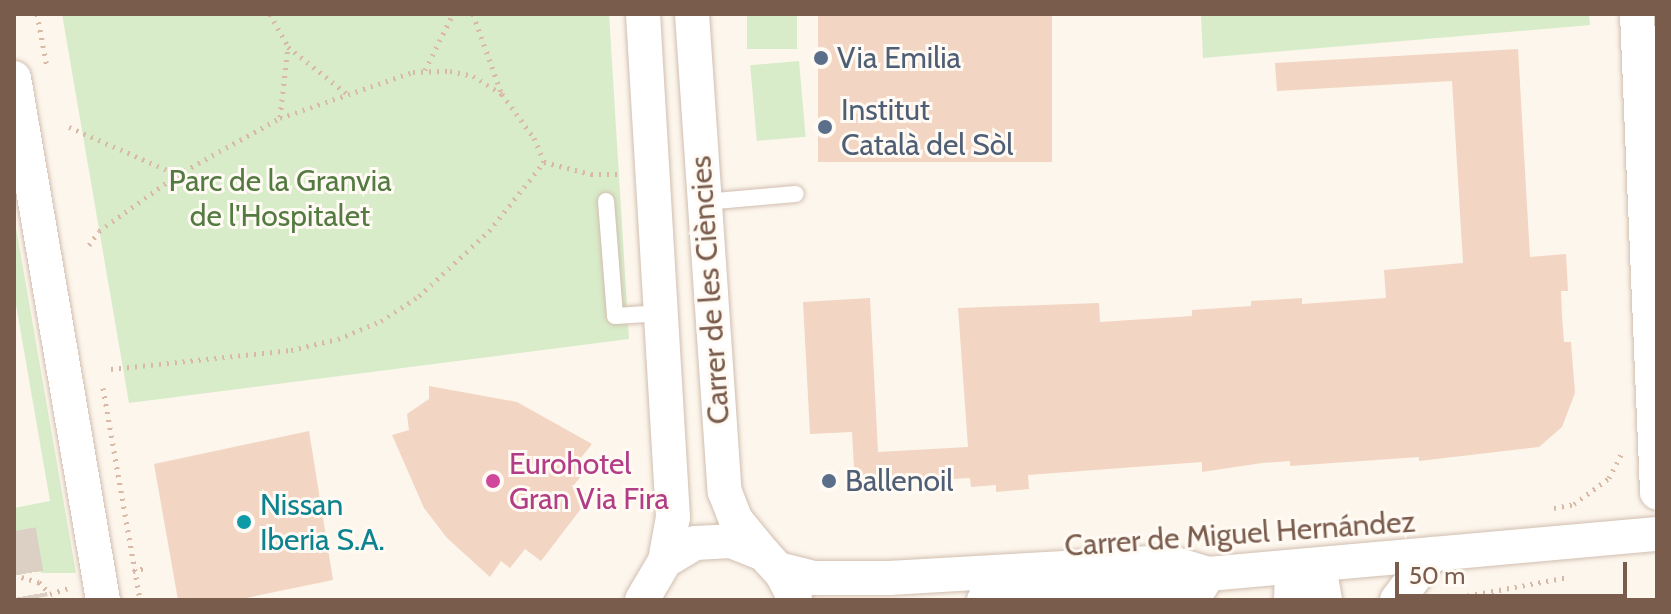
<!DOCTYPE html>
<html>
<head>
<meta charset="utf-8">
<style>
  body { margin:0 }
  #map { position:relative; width:1671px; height:614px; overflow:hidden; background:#fdf6ec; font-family:Cabin,sans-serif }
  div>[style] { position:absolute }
  .green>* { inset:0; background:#d8ecc9; transform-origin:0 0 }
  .building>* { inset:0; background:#f3d5c3; transform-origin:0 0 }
  .highway-tunnel>* { height:44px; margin-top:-22px; transform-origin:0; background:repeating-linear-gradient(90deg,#dcd0c4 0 44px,transparent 0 66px) }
  .path>* { height:5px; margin-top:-2.5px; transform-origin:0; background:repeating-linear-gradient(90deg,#d9b8a5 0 2px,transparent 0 8px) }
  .roads { filter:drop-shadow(0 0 2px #d1beb0) drop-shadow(0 0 2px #d1beb0) }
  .lane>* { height:16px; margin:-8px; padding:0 8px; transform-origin:8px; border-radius:8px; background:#fff }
  .street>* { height:34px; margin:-17px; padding:0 17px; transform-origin:17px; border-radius:17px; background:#fff }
  .dots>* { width:22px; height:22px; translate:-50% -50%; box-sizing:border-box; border:4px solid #fffaf3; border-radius:50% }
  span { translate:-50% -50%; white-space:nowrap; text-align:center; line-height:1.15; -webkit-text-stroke:6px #fffaf3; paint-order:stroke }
  .service-label { font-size:30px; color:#4e5e75 }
  .left { translate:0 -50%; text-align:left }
  .park-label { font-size:30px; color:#537a41 }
  .street-label { font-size:30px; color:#7a5c4d }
  .hotel-label { font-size:30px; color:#b23c85 }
  .culture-label { font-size:30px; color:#0d838f }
  .frame { position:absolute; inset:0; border:16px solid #7a5c4d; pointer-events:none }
  .scale { position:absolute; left:1395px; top:562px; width:232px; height:36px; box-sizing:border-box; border:4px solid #7a5c4d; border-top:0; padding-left:10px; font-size:24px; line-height:28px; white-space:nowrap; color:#7a5c4d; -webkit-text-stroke:6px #fffaf3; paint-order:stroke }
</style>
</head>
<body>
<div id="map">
  <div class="green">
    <div style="clip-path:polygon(62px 14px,609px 14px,629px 339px,129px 403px)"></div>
    <div style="left:747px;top:14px;width:50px;height:35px"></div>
    <div style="clip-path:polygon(1201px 14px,1589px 14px,1590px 25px,1203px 58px)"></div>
    <div style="left:799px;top:61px;width:76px;height:49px;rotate:85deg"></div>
    <div style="clip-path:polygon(14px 216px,76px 573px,43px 573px,14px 565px,14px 508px,50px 501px,14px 293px)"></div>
  </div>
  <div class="building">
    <div style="left:818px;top:14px;width:234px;height:148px"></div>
    <div style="clip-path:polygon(1518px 49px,1530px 257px,1566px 254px,1568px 291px,1561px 291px,1562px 316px,1564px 342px,1571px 342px,1575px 393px,1562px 427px,1539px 447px,1419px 461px,1419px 457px,1290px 466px,1290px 461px,1262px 463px,1202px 472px,1202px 462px,1028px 475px,1029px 489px,996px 492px,996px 485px,971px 487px,970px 478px,855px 484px,852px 432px,810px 434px,803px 302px,870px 298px,878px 452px,968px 447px,958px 308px,1099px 303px,1100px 322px,1192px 316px,1192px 310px,1251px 306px,1251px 301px,1302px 298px,1302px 304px,1386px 298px,1384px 270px,1463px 263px,1452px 81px,1277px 91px,1275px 63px)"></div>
    <div style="clip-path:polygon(429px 386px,517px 402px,592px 444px,580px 459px,589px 466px,574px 485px,590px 497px,541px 561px,525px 549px,510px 568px,501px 561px,490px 577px,447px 538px,424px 508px,392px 435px,409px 430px,407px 414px,429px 399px)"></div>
    <div style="clip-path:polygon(309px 431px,333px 580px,236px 600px,178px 600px,154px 464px)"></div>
  </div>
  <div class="highway-tunnel">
    <div style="left:14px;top:531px;width:70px;rotate:80.1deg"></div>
  </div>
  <div class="path">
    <div style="left:37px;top:14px;width:54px;rotate:79.3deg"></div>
    <div style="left:270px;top:14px;width:38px;rotate:61deg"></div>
    <div style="left:473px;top:14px;width:83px;rotate:70.3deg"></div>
    <div style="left:425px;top:70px;width:63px;rotate:-63.4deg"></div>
    <div style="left:280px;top:117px;width:70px;rotate:-83.5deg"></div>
    <div style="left:288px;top:47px;width:74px;rotate:38.4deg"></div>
    <div style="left:69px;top:127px;width:117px;rotate:23.7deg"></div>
    <div style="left:89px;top:245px;width:17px;rotate:-54deg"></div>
    <div style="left:99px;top:231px;width:96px;rotate:-35.7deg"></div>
    <div style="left:177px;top:175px;width:118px;rotate:-29deg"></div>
    <div style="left:280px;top:118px;width:141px;rotate:-19.1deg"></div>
    <div style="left:413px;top:72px;width:37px;rotate:-2deg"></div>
    <div style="left:450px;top:71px;width:24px;rotate:12deg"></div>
    <div style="left:473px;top:76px;width:34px;rotate:32deg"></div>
    <div style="left:502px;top:94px;width:54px;rotate:54deg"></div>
    <div style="left:534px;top:138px;width:26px;rotate:67deg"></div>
    <div style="left:111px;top:369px;width:181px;rotate:-6deg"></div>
    <div style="left:291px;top:350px;width:48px;rotate:-13.2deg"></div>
    <div style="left:338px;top:339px;width:47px;rotate:-22.7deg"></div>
    <div style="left:381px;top:321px;width:45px;rotate:-33.3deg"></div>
    <div style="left:419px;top:296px;width:96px;rotate:-42.9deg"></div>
    <div style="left:489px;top:231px;width:88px;rotate:-51.4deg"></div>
    <div style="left:544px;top:162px;width:49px;rotate:14.3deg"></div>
    <div style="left:591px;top:174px;width:32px"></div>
    <div style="left:103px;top:388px;width:215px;rotate:80.1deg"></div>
    <div style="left:1554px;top:508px;width:20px;rotate:-11deg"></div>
    <div style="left:1574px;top:504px;width:44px;rotate:-36.6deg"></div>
    <div style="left:1609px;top:478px;width:30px;rotate:-63deg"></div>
    <div style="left:1204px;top:538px;width:66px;rotate:-4.3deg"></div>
    <div style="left:133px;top:571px;width:12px;rotate:-14deg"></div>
    <div style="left:14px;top:575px;width:26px;rotate:16deg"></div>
    <div style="left:39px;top:582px;width:16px;rotate:47deg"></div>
    <div style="left:50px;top:594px;width:19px;rotate:-18deg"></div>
    <div style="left:1444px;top:600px;width:127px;rotate:-10.4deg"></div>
  </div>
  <div class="roads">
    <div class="lane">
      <div style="left:606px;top:201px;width:115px;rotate:85.5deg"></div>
      <div style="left:615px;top:316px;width:48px;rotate:-3.6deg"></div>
      <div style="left:704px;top:202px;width:92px;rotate:-5deg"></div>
    </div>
    <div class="street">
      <div style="left:643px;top:14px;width:504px;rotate:86.59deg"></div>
      <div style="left:673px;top:517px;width:45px;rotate:100.3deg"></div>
      <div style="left:692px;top:14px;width:479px;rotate:86.1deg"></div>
      <div style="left:725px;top:492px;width:30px;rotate:69deg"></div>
      <div style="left:736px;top:520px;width:44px;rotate:50.5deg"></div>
      <div style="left:1637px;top:14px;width:479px;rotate:87.6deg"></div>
      <div style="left:14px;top:78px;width:530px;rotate:80.32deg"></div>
      <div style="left:1319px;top:566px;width:35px;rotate:80deg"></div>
      <div style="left:778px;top:569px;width:37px;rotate:14deg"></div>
      <div style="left:814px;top:578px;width:75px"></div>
      <div style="left:889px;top:578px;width:280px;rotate:-3.3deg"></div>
      <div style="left:1169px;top:562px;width:41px;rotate:17.1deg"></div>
      <div style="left:1208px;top:574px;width:451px;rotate:-5.1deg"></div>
      <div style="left:642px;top:600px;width:45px;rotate:-59.5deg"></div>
      <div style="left:665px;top:561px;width:35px;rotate:-31deg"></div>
      <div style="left:695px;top:543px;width:36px;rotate:-3deg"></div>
      <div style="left:731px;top:541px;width:35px;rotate:22deg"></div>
      <div style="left:764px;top:554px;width:27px;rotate:48deg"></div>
      <div style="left:782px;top:574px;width:29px;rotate:63deg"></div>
      <div style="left:984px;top:600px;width:217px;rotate:-3.7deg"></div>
      <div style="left:1201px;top:586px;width:14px;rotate:-60deg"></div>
      <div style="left:1291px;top:600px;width:33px;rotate:-88deg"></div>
      <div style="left:1397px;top:600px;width:58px;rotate:-52.7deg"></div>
    </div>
  </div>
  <div class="dots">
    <div style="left:821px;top:58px;background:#5c6f8a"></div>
    <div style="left:825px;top:127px;background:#5c6f8a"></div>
    <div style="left:493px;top:481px;background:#d1479c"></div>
    <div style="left:829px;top:481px;background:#5c6f8a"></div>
    <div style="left:244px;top:522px;background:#0f9aa8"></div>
  </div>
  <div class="service-label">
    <span class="left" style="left:837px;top:58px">Via Emilia</span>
    <span class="left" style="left:841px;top:127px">Institut<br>Català del Sòl</span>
    <span class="left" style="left:845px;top:481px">Ballenoil</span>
  </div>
  <div class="park-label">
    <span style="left:280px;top:198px">Parc de la Granvia<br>de l'Hospitalet</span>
  </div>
  <div class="street-label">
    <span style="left:710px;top:290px;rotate:-94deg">Carrer de les Ciències</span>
    <span style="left:1240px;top:534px;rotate:-4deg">Carrer de Miguel Hernández</span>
  </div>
  <div class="hotel-label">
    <span class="left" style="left:509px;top:481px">Eurohotel<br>Gran Via Fira</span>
  </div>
  <div class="culture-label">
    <span class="left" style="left:260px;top:522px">Nissan<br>Iberia S.A.</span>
  </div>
  <div class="frame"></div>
  <div class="scale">50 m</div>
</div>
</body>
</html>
